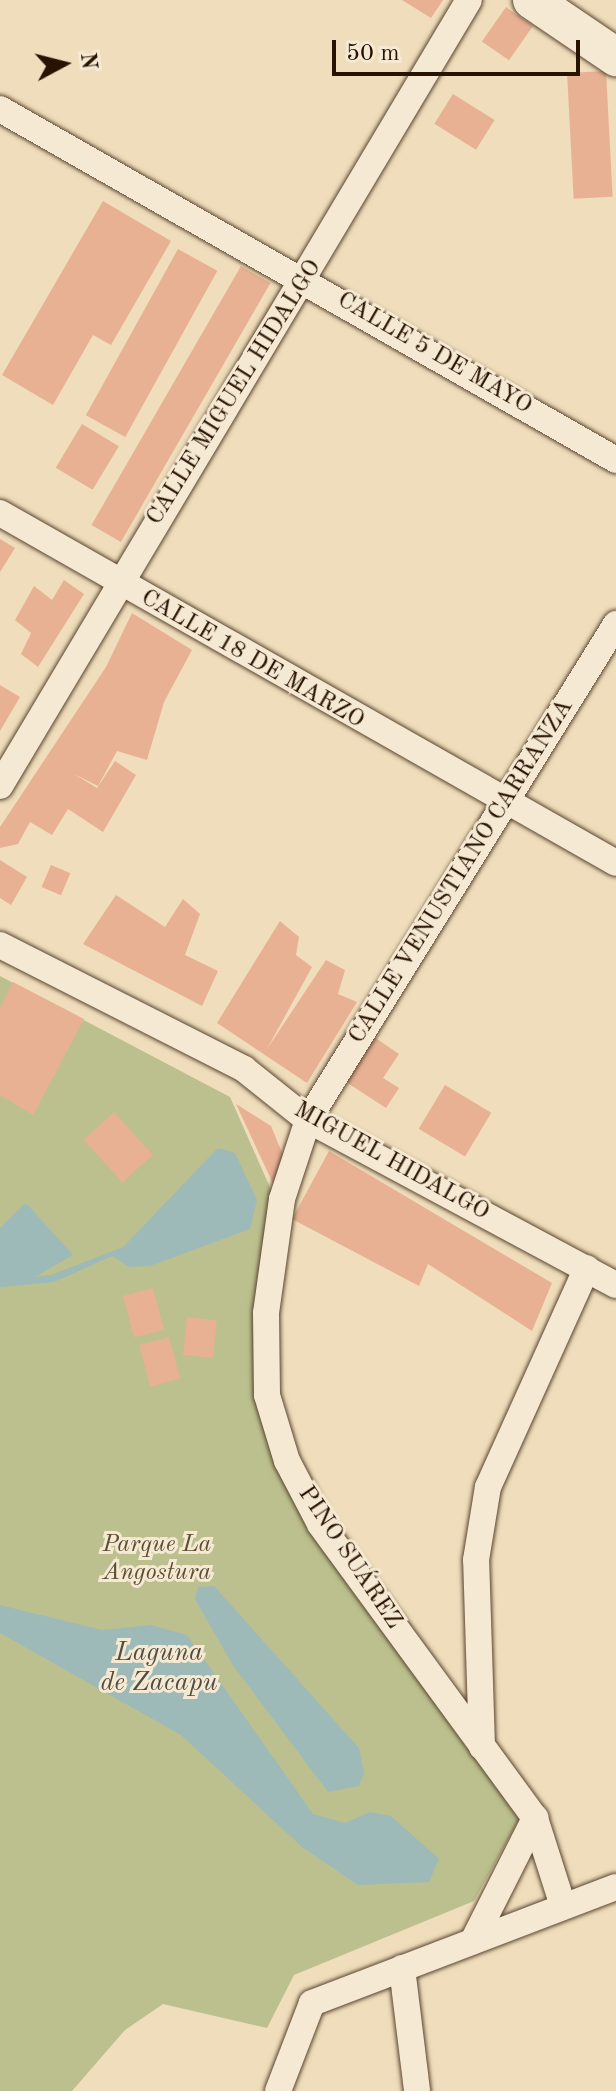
<!DOCTYPE html>
<html>
<head>
<meta charset="utf-8">
<style>
  body { margin:0 }
  #map { position:relative; width:616px; height:2091px; overflow:hidden; background:#efddbb; font-family:"Old Standard TT",serif }
  div>[style] { position:absolute }
  .green>* { inset:0; background:#bbc08e }
  .water>* { inset:0; background:#9dbab9 }
  .building>* { inset:0; background:#e8b194; transform-origin:0 0 }
  .roads { filter:drop-shadow(0 0 2px #5a4530) drop-shadow(0 0 2px #5a4530) }
  .street>* { height:26px; margin:-13px; padding:0 13px; transform-origin:13px; border-radius:13px; background:#f5e9d3 }
  .secondary>* { height:38px; margin:-19px; padding:0 19px; transform-origin:19px; border-radius:19px; background:#f5e9d3 }
  span { translate:-50% -50%; white-space:nowrap; text-align:center; line-height:1.15; -webkit-text-stroke:6px #f5e9d3; paint-order:stroke }
  .street-label { font-size:24px; color:#281201 }
  .park-label { font-size:24px; color:#5b4f32; font-style:italic }
  .water-label { font-size:26px; color:#514d41; font-style:italic }
  .north { position:absolute; left:24px; top:24px; width:80px; height:80px; -webkit-text-stroke:6px #f5e9d3; paint-order:stroke; rotate:83deg; font-size:22px; font-weight:700; line-height:32px; text-align:center; color:#281201 }
  .north::after { content:''; display:block; margin:auto; width:28px; height:36px; background:#281201; clip-path:polygon(50% 0,100% 100%,50% 72%,0 100%) }
  .scale { position:absolute; left:332px; top:40px; width:248px; height:36px; box-sizing:border-box; border:4px solid #281201; border-top:0; padding-left:10px; font-size:24px; line-height:28px; white-space:nowrap; color:#281201; -webkit-text-stroke:6px #f5e9d3; paint-order:stroke }
</style>
</head>
<body>
<div id="map">
  <div class="green">
    <div style="clip-path:polygon(0 976px,230px 1097px,272px 1192px,272px 1430px,526px 1807px,474px 1901px,294px 1975px,267px 2028px,163px 2004px,125px 2030px,72px 2091px,0 2091px)"></div>
  </div>
  <div class="water">
    <div style="clip-path:polygon(218px 1148px,235px 1153px,257px 1200px,250px 1229px,150px 1266px,129px 1267px,112px 1256px,54px 1282px,0 1287px,0 1228px,26px 1203px,73px 1255px,35px 1277px,51px 1275px,123px 1247px)"></div>
    <div style="clip-path:polygon(214px 1586px,359px 1748px,364px 1773px,359px 1786px,328px 1792px,232px 1664px,195px 1599px,198px 1587px)"></div>
    <div style="clip-path:polygon(0 1605px,102px 1630px,151px 1625px,187px 1635px,313px 1814px,345px 1823px,370px 1812px,391px 1816px,439px 1859px,429px 1882px,358px 1885px,302px 1847px,181px 1735px,0 1633px)"></div>
  </div>
  <div class="building">
    <div style="clip-path:polygon(402px 0,443px 0,431px 18px)"></div>
    <div style="left:506px;top:7px;width:33px;height:42px;rotate:35deg"></div>
    <div style="left:606px;top:71px;width:126px;height:39px;rotate:87deg"></div>
    <div style="left:453px;top:94px;width:49px;height:35px;rotate:32deg"></div>
    <div style="clip-path:polygon(103px 201px,171px 241px,111px 345px,93px 335px,53px 405px,2px 375px)"></div>
    <div style="left:178px;top:249px;width:45px;height:190px;rotate:29deg"></div>
    <div style="left:241px;top:266px;width:34px;height:299px;rotate:30deg"></div>
    <div style="left:82px;top:424px;width:43px;height:51px;rotate:31deg"></div>
    <div style="clip-path:polygon(0 539px,15px 548px,0 572px)"></div>
    <div style="clip-path:polygon(64px 580px,84px 594px,38px 667px,21px 654px,31px 633px,15px 620px,34px 586px,52px 600px)"></div>
    <div style="clip-path:polygon(132px 613px,192px 650px,164px 702px,147px 760px,117px 751px,98px 786px,74px 774px,97px 788px,115px 761px,136px 775px,103px 832px,68px 809px,52px 835px,30px 822px,18px 844px,0 848px,0 827px,106px 667px)"></div>
    <div style="clip-path:polygon(0 685px,20px 697px,0 731px)"></div>
    <div style="clip-path:polygon(0 860px,27px 877px,11px 905px,0 898px)"></div>
    <div style="left:51px;top:865px;width:21px;height:24px;rotate:23deg"></div>
    <div style="clip-path:polygon(116px 895px,165px 927px,183px 899px,200px 914px,185px 955px,218px 971px,202px 1006px,83px 944px)"></div>
    <div style="clip-path:polygon(280px 921px,299px 937px,296px 955px,312px 967px,267px 1049px,326px 960px,345px 970px,338px 994px,357px 1002px,307px 1083px,217px 1023px)"></div>
    <div style="clip-path:polygon(13px 982px,84px 1019px,33px 1115px,0 1095px,0 1008px)"></div>
    <div style="clip-path:polygon(374px 1037px,399px 1054px,383px 1078px,399px 1088px,386px 1108px,346px 1082px)"></div>
    <div style="left:445px;top:1085px;width:54px;height:51px;rotate:31deg"></div>
    <div style="clip-path:polygon(236px 1104px,271px 1126px,283px 1155px,276px 1190px)"></div>
    <div style="left:114px;top:1112px;width:58px;height:41px;rotate:48deg"></div>
    <div style="clip-path:polygon(329px 1151px,552px 1283px,532px 1331px,428px 1264px,419px 1286px,292px 1219px)"></div>
    <div style="left:153px;top:1288px;width:43px;height:31px;rotate:75deg"></div>
    <div style="left:187px;top:1317px;width:30px;height:38px;rotate:6deg"></div>
    <div style="left:169px;top:1337px;width:43px;height:31px;rotate:75deg"></div>
  </div>
  <div class="roads">
    <div class="street">
      <div style="left:0;top:109px;width:709px;rotate:29.67deg"></div>
      <div style="left:0;top:513px;width:708px;rotate:29.6deg"></div>
      <div style="left:0;top:786px;width:915px;rotate:-59.18deg"></div>
      <div style="left:0;top:945px;width:274px;rotate:26.9deg"></div>
      <div style="left:244px;top:1069px;width:82px;rotate:38.6deg"></div>
      <div style="left:308px;top:1120px;width:349px;rotate:28.2deg"></div>
      <div style="left:482px;top:1747px;width:187px;rotate:-91.8deg"></div>
      <div style="left:476px;top:1560px;width:74px;rotate:-80.7deg"></div>
      <div style="left:488px;top:1487px;width:240px;rotate:-65.7deg"></div>
      <div style="left:563px;top:1906px;width:92px;rotate:-107.7deg"></div>
      <div style="left:535px;top:1818px;width:364px;rotate:-126.2deg"></div>
      <div style="left:320px;top:1524px;width:71px;rotate:-117.6deg"></div>
      <div style="left:287px;top:1461px;width:69px;rotate:-106.9deg"></div>
      <div style="left:267px;top:1395px;width:82px;rotate:-90.7deg"></div>
      <div style="left:266px;top:1313px;width:115px;rotate:-82deg"></div>
      <div style="left:282px;top:1199px;width:83px;rotate:-71.8deg"></div>
      <div style="left:308px;top:1120px;width:584px;rotate:-58.16deg"></div>
      <div style="left:474px;top:1939px;width:136px;rotate:-63.2deg"></div>
      <div style="left:402px;top:1968px;width:124px;rotate:83deg"></div>
      <div style="left:278px;top:2091px;width:94px;rotate:-68.9deg"></div>
      <div style="left:312px;top:2003px;width:325px;rotate:-20.9deg"></div>
    </div>
    <div class="secondary">
      <div style="left:532px;top:0;width:102px;rotate:34.2deg"></div>
    </div>
  </div>
  <div class="street-label">
    <span style="left:434px;top:354px;rotate:30deg">CALLE 5 DE MAYO</span>
    <span style="left:235px;top:393px;rotate:-58deg">CALLE MIGUEL HIDALGO</span>
    <span style="left:252px;top:660px;rotate:30deg">CALLE 18 DE MARZO</span>
    <span style="left:462px;top:872px;rotate:-58deg">CALLE VENUSTIANO CARRANZA</span>
    <span style="left:391px;top:1162px;rotate:29deg">MIGUEL HIDALGO</span>
    <span style="left:349px;top:1558px;rotate:56deg">PINO SUÁREZ</span>
  </div>
  <div class="park-label">
    <span style="left:157px;top:1560px">Parque La<br>Angostura</span>
  </div>
  <div class="water-label">
    <span style="left:159px;top:1669px">Laguna<br>de Zacapu</span>
  </div>
  <div class="north">N</div>
  <div class="scale">50 m</div>
</div>
</body>
</html>
